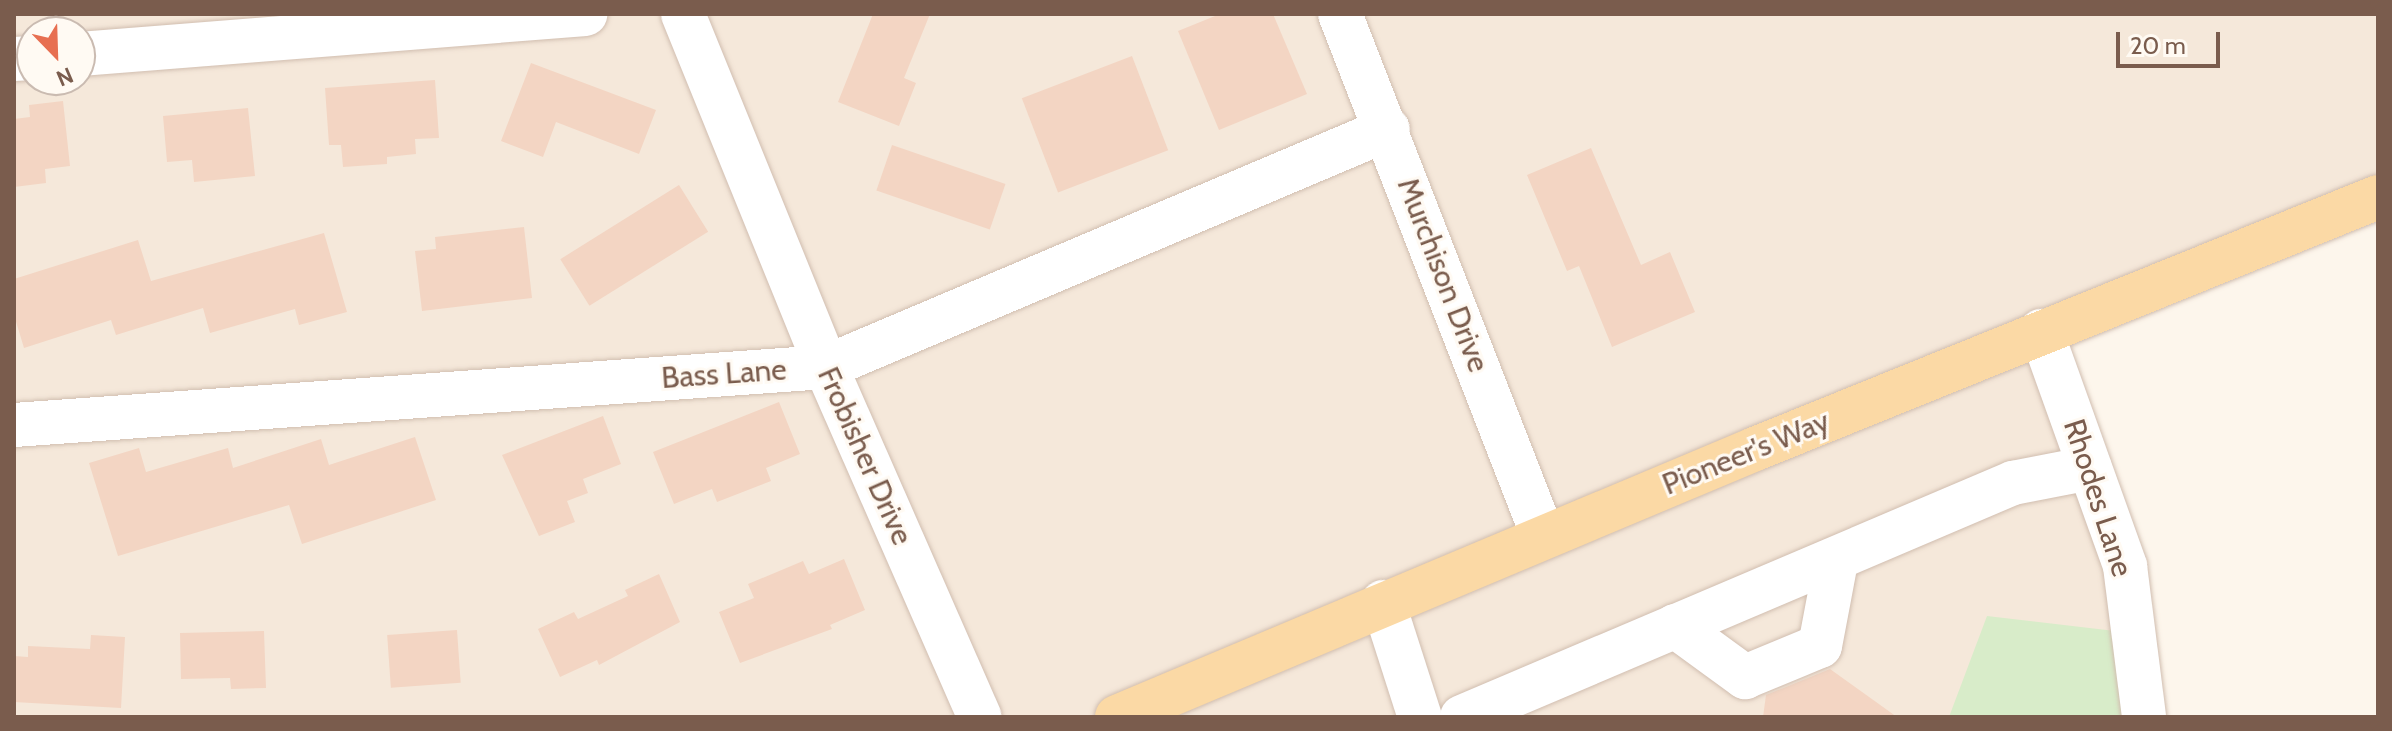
<!DOCTYPE html>
<html>
<head>
<meta charset="utf-8">
<style>
  body { margin:0 }
  #map { position:relative; width:2392px; height:731px; overflow:hidden; background:#fdf6ec; font-family:Cabin,sans-serif }
  div>[style] { position:absolute }
  .residential>* { inset:0; background:#f5e8da }
  .green>* { inset:0; background:#d8ecc9 }
  .building>* { inset:0; background:#f3d5c3; transform-origin:0 0 }
  .roads { filter:drop-shadow(0 0 2px #d1beb0) drop-shadow(0 0 2px #d1beb0) }
  .minor>* { height:44px; margin:-22px; padding:0 22px; transform-origin:22px; border-radius:22px; background:#fff }
  .major>* { height:44px; margin:-22px; padding:0 22px; transform-origin:22px; border-radius:22px; background:#fbd9a5 }
  span { translate:-50% -50%; white-space:nowrap; text-align:center; line-height:1.15; -webkit-text-stroke:6px #fffaf3; paint-order:stroke }
  .street-label { font-size:30px; color:#7a5c4d }
  .frame { position:absolute; inset:0; border:16px solid #7a5c4d; pointer-events:none }
  .north { position:absolute; left:16px; top:16px; width:80px; height:80px; box-sizing:border-box; background:#fffaf3; border:2px solid #cabbb1; border-radius:50%; rotate:157deg; font-size:22px; font-weight:700; line-height:32px; text-align:center; color:#7a5c4d }
  .north::after { content:''; display:block; margin:auto; width:28px; height:36px; background:#e76f51; clip-path:polygon(50% 0,100% 100%,50% 72%,0 100%) }
  .scale { position:absolute; left:2116px; top:32px; width:104px; height:36px; box-sizing:border-box; border:4px solid #7a5c4d; border-top:0; padding-left:10px; font-size:24px; line-height:28px; white-space:nowrap; color:#7a5c4d; -webkit-text-stroke:6px #fffaf3; paint-order:stroke }
</style>
</head>
<body>
<div id="map">
  <div class="residential">
    <div style="clip-path:polygon(evenodd,14px 14px,2378px 14px,2378px 197px,2041px 331px,2144px 717px,14px 717px,14px 14px,32px 32px,80px 32px,80px 80px,32px 80px,32px 32px)"></div>
  </div>
  <div class="green">
    <div style="clip-path:polygon(1987px 616px,2115px 631px,2122px 717px,1949px 717px)"></div>
  </div>
  <div class="building">
    <div style="clip-path:polygon(873px 14px,930px 14px,904px 78px,916px 83px,899px 126px,838px 102px)"></div>
    <div style="clip-path:polygon(1220px 14px,1273px 14px,1307px 94px,1219px 130px,1178px 31px)"></div>
    <div style="left:1132px;top:56px;width:101px;height:118px;rotate:69deg"></div>
    <div style="clip-path:polygon(531px 63px,656px 110px,639px 154px,556px 122px,543px 157px,501px 141px)"></div>
    <div style="clip-path:polygon(435px 80px,439px 138px,415px 139px,416px 154px,387px 157px,387px 164px,343px 167px,341px 145px,329px 145px,325px 88px)"></div>
    <div style="clip-path:polygon(63px 101px,70px 166px,45px 169px,46px 183px,14px 187px,14px 119px,30px 117px,29px 105px)"></div>
    <div style="clip-path:polygon(248px 108px,255px 176px,194px 182px,192px 160px,167px 162px,163px 116px)"></div>
    <div style="left:892px;top:145px;width:120px;height:48px;rotate:19deg"></div>
    <div style="clip-path:polygon(1591px 148px,1641px 265px,1670px 252px,1695px 312px,1612px 347px,1579px 266px,1567px 271px,1527px 175px)"></div>
    <div style="left:679px;top:185px;width:55px;height:140px;rotate:58deg"></div>
    <div style="clip-path:polygon(524px 227px,532px 298px,422px 311px,415px 251px,436px 249px,435px 237px)"></div>
    <div style="clip-path:polygon(324px 233px,347px 312px,299px 325px,295px 309px,210px 333px,203px 308px,116px 335px,111px 320px,24px 348px,14px 315px,14px 279px,138px 240px,151px 281px)"></div>
    <div style="clip-path:polygon(779px 402px,800px 454px,766px 468px,771px 481px,717px 502px,712px 489px,674px 504px,653px 452px)"></div>
    <div style="clip-path:polygon(603px 416px,621px 464px,583px 479px,588px 493px,567px 501px,575px 522px,539px 536px,502px 455px)"></div>
    <div style="clip-path:polygon(415px 437px,436px 500px,302px 544px,289px 505px,118px 556px,89px 463px,139px 448px,146px 472px,228px 448px,233px 468px,321px 439px,329px 465px)"></div>
    <div style="clip-path:polygon(844px 559px,865px 610px,830px 625px,832px 629px,740px 663px,719px 612px,754px 598px,748px 584px,803px 561px,809px 574px)"></div>
    <div style="clip-path:polygon(659px 574px,680px 622px,599px 665px,597px 660px,560px 677px,538px 629px,574px 612px,578px 619px,628px 596px,625px 590px)"></div>
    <div style="left:457px;top:630px;width:53px;height:70px;rotate:86deg"></div>
    <div style="clip-path:polygon(264px 631px,266px 688px,231px 689px,230px 678px,181px 679px,180px 633px)"></div>
    <div style="clip-path:polygon(91px 635px,125px 637px,121px 708px,14px 702px,14px 656px,28px 657px,28px 646px,90px 649px)"></div>
    <div style="clip-path:polygon(1830px 669px,1897px 717px,1763px 717px,1766px 695px)"></div>
  </div>
  <div class="roads">
    <div class="minor">
      <div style="left:683px;top:14px;width:381px;rotate:67.9deg"></div>
      <div style="left:826px;top:367px;width:382px;rotate:66.3deg"></div>
      <div style="left:1340px;top:14px;width:560px;rotate:68.75deg"></div>
      <div style="left:80px;top:54px;width:507px;rotate:-4.53deg"></div>
      <div style="left:14px;top:59px;width:18px;rotate:-3deg"></div>
      <div style="left:2041px;top:331px;width:250px;rotate:70.3deg"></div>
      <div style="left:2125px;top:566px;width:152px;rotate:82.8deg"></div>
      <div style="left:14px;top:425px;width:814px;rotate:-4.09deg"></div>
      <div style="left:826px;top:367px;width:610px;rotate:-22.95deg"></div>
      <div style="left:1383px;top:602px;width:121px;rotate:72.2deg"></div>
      <div style="left:1675px;top:626px;width:87px;rotate:36.1deg"></div>
      <div style="left:1745px;top:677px;width:81px;rotate:-22.5deg"></div>
      <div style="left:1820px;top:646px;width:86px;rotate:-79.3deg"></div>
      <div style="left:1462px;top:717px;width:599px;rotate:-23.01deg"></div>
      <div style="left:2013px;top:483px;width:78px;rotate:-11deg"></div>
    </div>
    <div class="major">
      <div style="left:1117px;top:717px;width:692px;rotate:-22.79deg"></div>
      <div style="left:1755px;top:449px;width:672px;rotate:-22.02deg"></div>
    </div>
  </div>
  <div class="street-label">
    <span style="left:1443px;top:275px;rotate:69deg">Murchison Drive</span>
    <span style="left:724px;top:374px;rotate:-4deg">Bass Lane</span>
    <span style="left:1746px;top:453px;rotate:-22deg">Pioneer's Way</span>
    <span style="left:865px;top:456px;rotate:66deg">Frobisher Drive</span>
    <span style="left:2098px;top:498px;rotate:72deg">Rhodes Lane</span>
  </div>
  <div class="frame"></div>
  <div class="north">N</div>
  <div class="scale">20 m</div>
</div>
</body>
</html>
